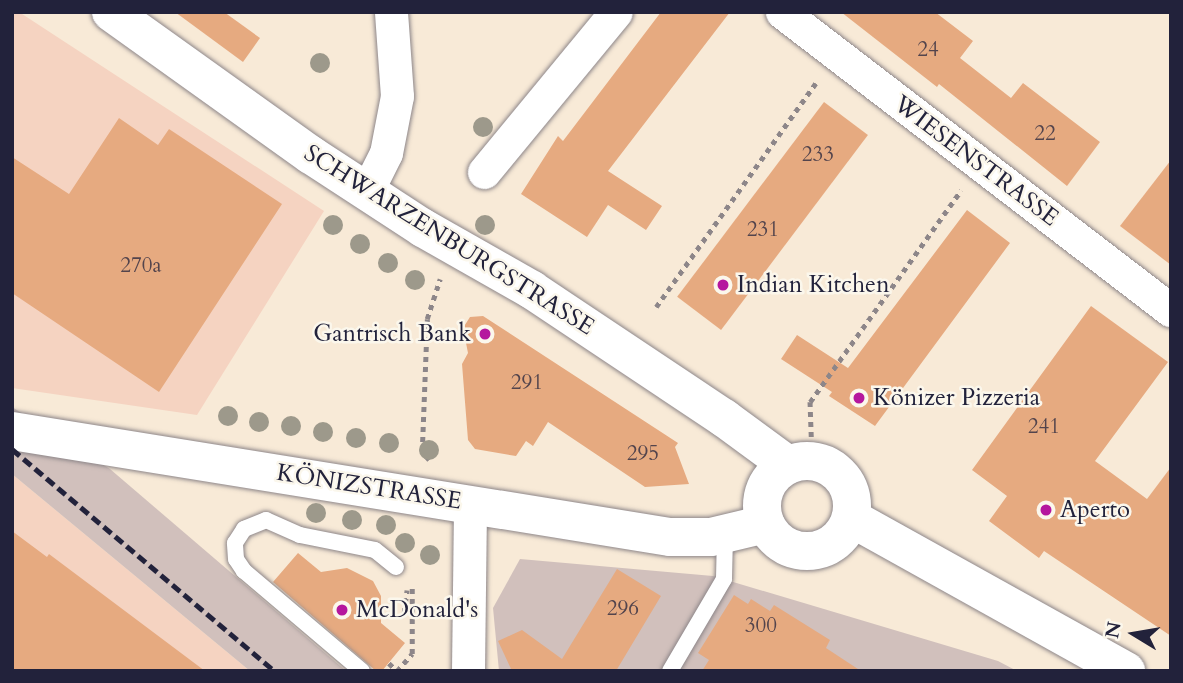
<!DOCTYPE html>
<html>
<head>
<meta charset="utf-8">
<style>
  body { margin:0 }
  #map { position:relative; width:1183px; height:683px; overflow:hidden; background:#f8ead7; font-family:Cardo,serif }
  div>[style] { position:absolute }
  .built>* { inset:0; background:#f5d3c1 }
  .industrial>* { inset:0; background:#d1c0bc }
  .building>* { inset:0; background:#e6aa80; transform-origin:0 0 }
  .path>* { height:4.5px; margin-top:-2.25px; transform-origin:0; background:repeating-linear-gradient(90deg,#8d8689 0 5px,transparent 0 10px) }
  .roads { filter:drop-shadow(0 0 2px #8d8689) drop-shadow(0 0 2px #8d8689) }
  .lane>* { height:16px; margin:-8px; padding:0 8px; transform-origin:8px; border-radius:8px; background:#fff }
  .street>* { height:33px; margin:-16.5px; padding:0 16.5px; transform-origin:16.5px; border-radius:16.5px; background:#fff }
  .secondary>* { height:38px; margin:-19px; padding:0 19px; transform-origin:19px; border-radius:19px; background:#fff }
  .secondary>.ring { margin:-19px; padding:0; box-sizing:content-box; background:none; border:38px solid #fff; border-radius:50% }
  .rail>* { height:5px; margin-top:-2.5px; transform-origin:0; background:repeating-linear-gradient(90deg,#22223b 0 10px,transparent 0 15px) }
  .trees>* { width:20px; height:20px; margin:-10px; border-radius:50%; background:#9d998b }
  .dots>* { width:19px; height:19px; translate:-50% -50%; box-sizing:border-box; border:4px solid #fbf7ec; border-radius:50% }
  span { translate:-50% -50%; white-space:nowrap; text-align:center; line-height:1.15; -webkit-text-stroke:5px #fbf7ec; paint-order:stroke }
  .number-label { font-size:21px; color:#53444c }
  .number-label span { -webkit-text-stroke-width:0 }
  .street-label { font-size:24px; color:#22223b }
  .poi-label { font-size:24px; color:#22223b }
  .left { translate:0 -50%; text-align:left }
  .right { translate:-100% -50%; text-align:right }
  .frame { position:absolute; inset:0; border:14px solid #22223b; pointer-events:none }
  .north { position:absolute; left:1099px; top:599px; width:70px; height:70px; -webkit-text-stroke:5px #fbf7ec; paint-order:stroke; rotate:281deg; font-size:19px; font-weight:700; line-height:28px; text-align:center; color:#22223b }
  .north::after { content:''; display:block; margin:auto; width:24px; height:32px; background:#22223b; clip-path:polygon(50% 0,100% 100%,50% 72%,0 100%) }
</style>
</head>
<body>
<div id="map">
  <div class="built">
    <div style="clip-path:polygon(12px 12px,19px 12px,324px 211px,197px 415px,12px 388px)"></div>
    <div style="clip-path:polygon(12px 474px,250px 671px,12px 671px)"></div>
  </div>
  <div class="industrial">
    <div style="clip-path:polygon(12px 407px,110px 469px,346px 671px,250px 671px,12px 474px)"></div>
    <div style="clip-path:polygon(520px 559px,713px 576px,998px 661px,1017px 671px,499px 671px,493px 608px)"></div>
  </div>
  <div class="building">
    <div style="clip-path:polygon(175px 12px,224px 12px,260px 38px,243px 62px)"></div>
    <div style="clip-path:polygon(661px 12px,730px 12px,608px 171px,662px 206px,646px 230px,608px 205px,587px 237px,521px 194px,558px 136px,563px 141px)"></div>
    <div style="clip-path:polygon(841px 12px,935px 12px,973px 41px,960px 58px,1011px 98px,1023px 83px,1100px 142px,1067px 186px,939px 84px,937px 87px)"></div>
    <div style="left:824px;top:102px;width:55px;height:244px;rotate:37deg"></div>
    <div style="clip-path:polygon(119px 118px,158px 145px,169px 129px,282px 204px,159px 392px,12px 293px,12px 157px,69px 194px)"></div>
    <div style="clip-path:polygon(1171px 160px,1171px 265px,1120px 226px)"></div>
    <div style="clip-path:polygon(967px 210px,1010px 243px,875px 426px,829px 396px,832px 392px,781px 359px,797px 335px,848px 368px)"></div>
    <div style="clip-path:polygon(1091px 306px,1168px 362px,1095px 461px,1147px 499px,1171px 467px,1171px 636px,1044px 551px,1039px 558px,989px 521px,1007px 496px,972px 470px)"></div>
    <div style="clip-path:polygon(483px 316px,678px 443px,675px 447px,689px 484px,645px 487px,548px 422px,533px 446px,526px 441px,516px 456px,475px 449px,468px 440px,462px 364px,468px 353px,463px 328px,470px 317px)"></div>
    <div style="clip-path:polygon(12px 531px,47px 557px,49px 554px,205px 671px,12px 671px)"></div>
    <div style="clip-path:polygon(298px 553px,321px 572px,347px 568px,373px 581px,381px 596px,381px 623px,405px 643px,382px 671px,376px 671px,273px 582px)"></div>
    <div style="clip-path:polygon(617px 569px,661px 596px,616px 671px,512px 671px,498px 641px,522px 630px,562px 659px)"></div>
    <div style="clip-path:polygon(734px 595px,748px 604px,751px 599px,770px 611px,774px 605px,830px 640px,826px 648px,861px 671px,702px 671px,709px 660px,698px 653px)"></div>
  </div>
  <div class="path">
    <div style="left:656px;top:307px;width:275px;rotate:-54.5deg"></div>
    <div style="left:811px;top:437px;width:35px;rotate:-92deg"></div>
    <div style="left:810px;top:402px;width:260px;rotate:-54.5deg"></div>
    <div style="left:429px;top:460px;width:11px;rotate:-131deg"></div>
    <div style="left:422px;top:452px;width:133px;rotate:-87.8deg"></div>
    <div style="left:427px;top:319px;width:42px;rotate:-72deg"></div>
    <div style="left:404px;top:613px;width:23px;rotate:-83deg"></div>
    <div style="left:389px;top:663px;width:11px;rotate:45deg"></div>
    <div style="left:397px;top:671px;width:23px;rotate:-49deg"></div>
    <div style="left:412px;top:654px;width:67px;rotate:-90deg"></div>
  </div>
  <div class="roads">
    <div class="lane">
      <div style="left:362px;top:671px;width:155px;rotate:-139.7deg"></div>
      <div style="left:244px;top:571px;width:14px;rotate:-124deg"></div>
      <div style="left:236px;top:559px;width:16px;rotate:-94deg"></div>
      <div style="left:235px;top:543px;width:17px;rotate:-57deg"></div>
      <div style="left:244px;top:529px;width:24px;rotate:-22deg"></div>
      <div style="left:266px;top:520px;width:37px;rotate:24deg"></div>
      <div style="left:300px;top:535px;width:76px;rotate:11.3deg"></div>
      <div style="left:375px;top:550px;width:27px;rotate:39deg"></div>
      <div style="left:670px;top:671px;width:107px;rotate:-59.6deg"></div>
      <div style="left:724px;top:579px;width:45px;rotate:-88.7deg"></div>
    </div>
    <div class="street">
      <div style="left:782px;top:12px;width:490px;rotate:37.5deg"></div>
      <div style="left:484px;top:172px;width:207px;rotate:-50.5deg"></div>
      <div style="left:367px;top:191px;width:42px;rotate:-63.4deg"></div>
      <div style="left:386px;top:153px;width:58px;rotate:-79.1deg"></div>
      <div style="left:397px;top:96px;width:84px;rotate:-94.1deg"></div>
      <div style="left:468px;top:671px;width:167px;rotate:-89.3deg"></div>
    </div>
    <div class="secondary">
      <div style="left:111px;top:12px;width:246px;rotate:35.6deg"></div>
      <div style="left:311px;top:155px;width:134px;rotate:33.1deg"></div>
      <div style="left:423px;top:228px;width:125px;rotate:29.6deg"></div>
      <div style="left:532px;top:290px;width:231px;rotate:33.7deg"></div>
      <div style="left:724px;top:418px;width:79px;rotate:36.3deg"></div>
      <div style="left:12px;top:431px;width:666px;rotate:9.15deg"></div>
      <div style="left:670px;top:537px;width:41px"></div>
      <div style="left:711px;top:537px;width:56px;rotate:-13.5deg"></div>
      <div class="ring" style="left:762px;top:461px;width:52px;height:52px"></div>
      <div style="left:851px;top:518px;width:315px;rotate:29.1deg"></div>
    </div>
  </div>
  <div class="rail">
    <div style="left:12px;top:449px;width:344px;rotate:40.2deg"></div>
  </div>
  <div class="trees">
    <div style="left:320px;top:63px"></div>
    <div style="left:483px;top:127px"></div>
    <div style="left:333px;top:225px"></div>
    <div style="left:485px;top:225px"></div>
    <div style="left:360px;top:244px"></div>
    <div style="left:388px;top:263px"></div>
    <div style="left:415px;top:280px"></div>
    <div style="left:228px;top:416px"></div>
    <div style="left:259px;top:422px"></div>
    <div style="left:291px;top:426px"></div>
    <div style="left:323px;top:432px"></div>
    <div style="left:356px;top:438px"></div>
    <div style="left:389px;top:443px"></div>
    <div style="left:429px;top:450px"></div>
    <div style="left:316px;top:513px"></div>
    <div style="left:352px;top:520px"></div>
    <div style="left:386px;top:525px"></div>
    <div style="left:405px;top:543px"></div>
    <div style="left:430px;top:555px"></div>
  </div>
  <div class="dots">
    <div style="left:723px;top:285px;background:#b5179e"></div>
    <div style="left:485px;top:334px;background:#b5179e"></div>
    <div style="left:859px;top:398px;background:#b5179e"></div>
    <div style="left:1046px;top:510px;background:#b5179e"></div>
    <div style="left:342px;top:610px;background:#b5179e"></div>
  </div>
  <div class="number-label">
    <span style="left:928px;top:50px">24</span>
    <span style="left:1045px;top:134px">22</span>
    <span style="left:818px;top:155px">233</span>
    <span style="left:763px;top:230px">231</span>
    <span style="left:141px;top:266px">270a</span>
    <span style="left:527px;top:383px">291</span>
    <span style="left:1044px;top:427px">241</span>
    <span style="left:643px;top:454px">295</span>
    <span style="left:623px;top:609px">296</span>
    <span style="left:761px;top:626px">300</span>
  </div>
  <div class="street-label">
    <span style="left:976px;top:161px;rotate:37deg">WIESENSTRASSE</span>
    <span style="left:449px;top:240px;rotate:32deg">SCHWARZENBURGSTRASSE</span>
    <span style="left:369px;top:487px;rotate:9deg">KÖNIZSTRASSE</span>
  </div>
  <div class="poi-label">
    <span class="left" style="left:737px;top:285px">Indian Kitchen</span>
    <span class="right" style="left:471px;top:334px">Gantrisch Bank</span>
    <span class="left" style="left:873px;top:398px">Könizer Pizzeria</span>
    <span class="left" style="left:1060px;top:510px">Aperto</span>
    <span class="left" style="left:356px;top:610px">McDonald's</span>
  </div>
  <div class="frame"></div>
  <div class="north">N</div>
</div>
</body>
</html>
